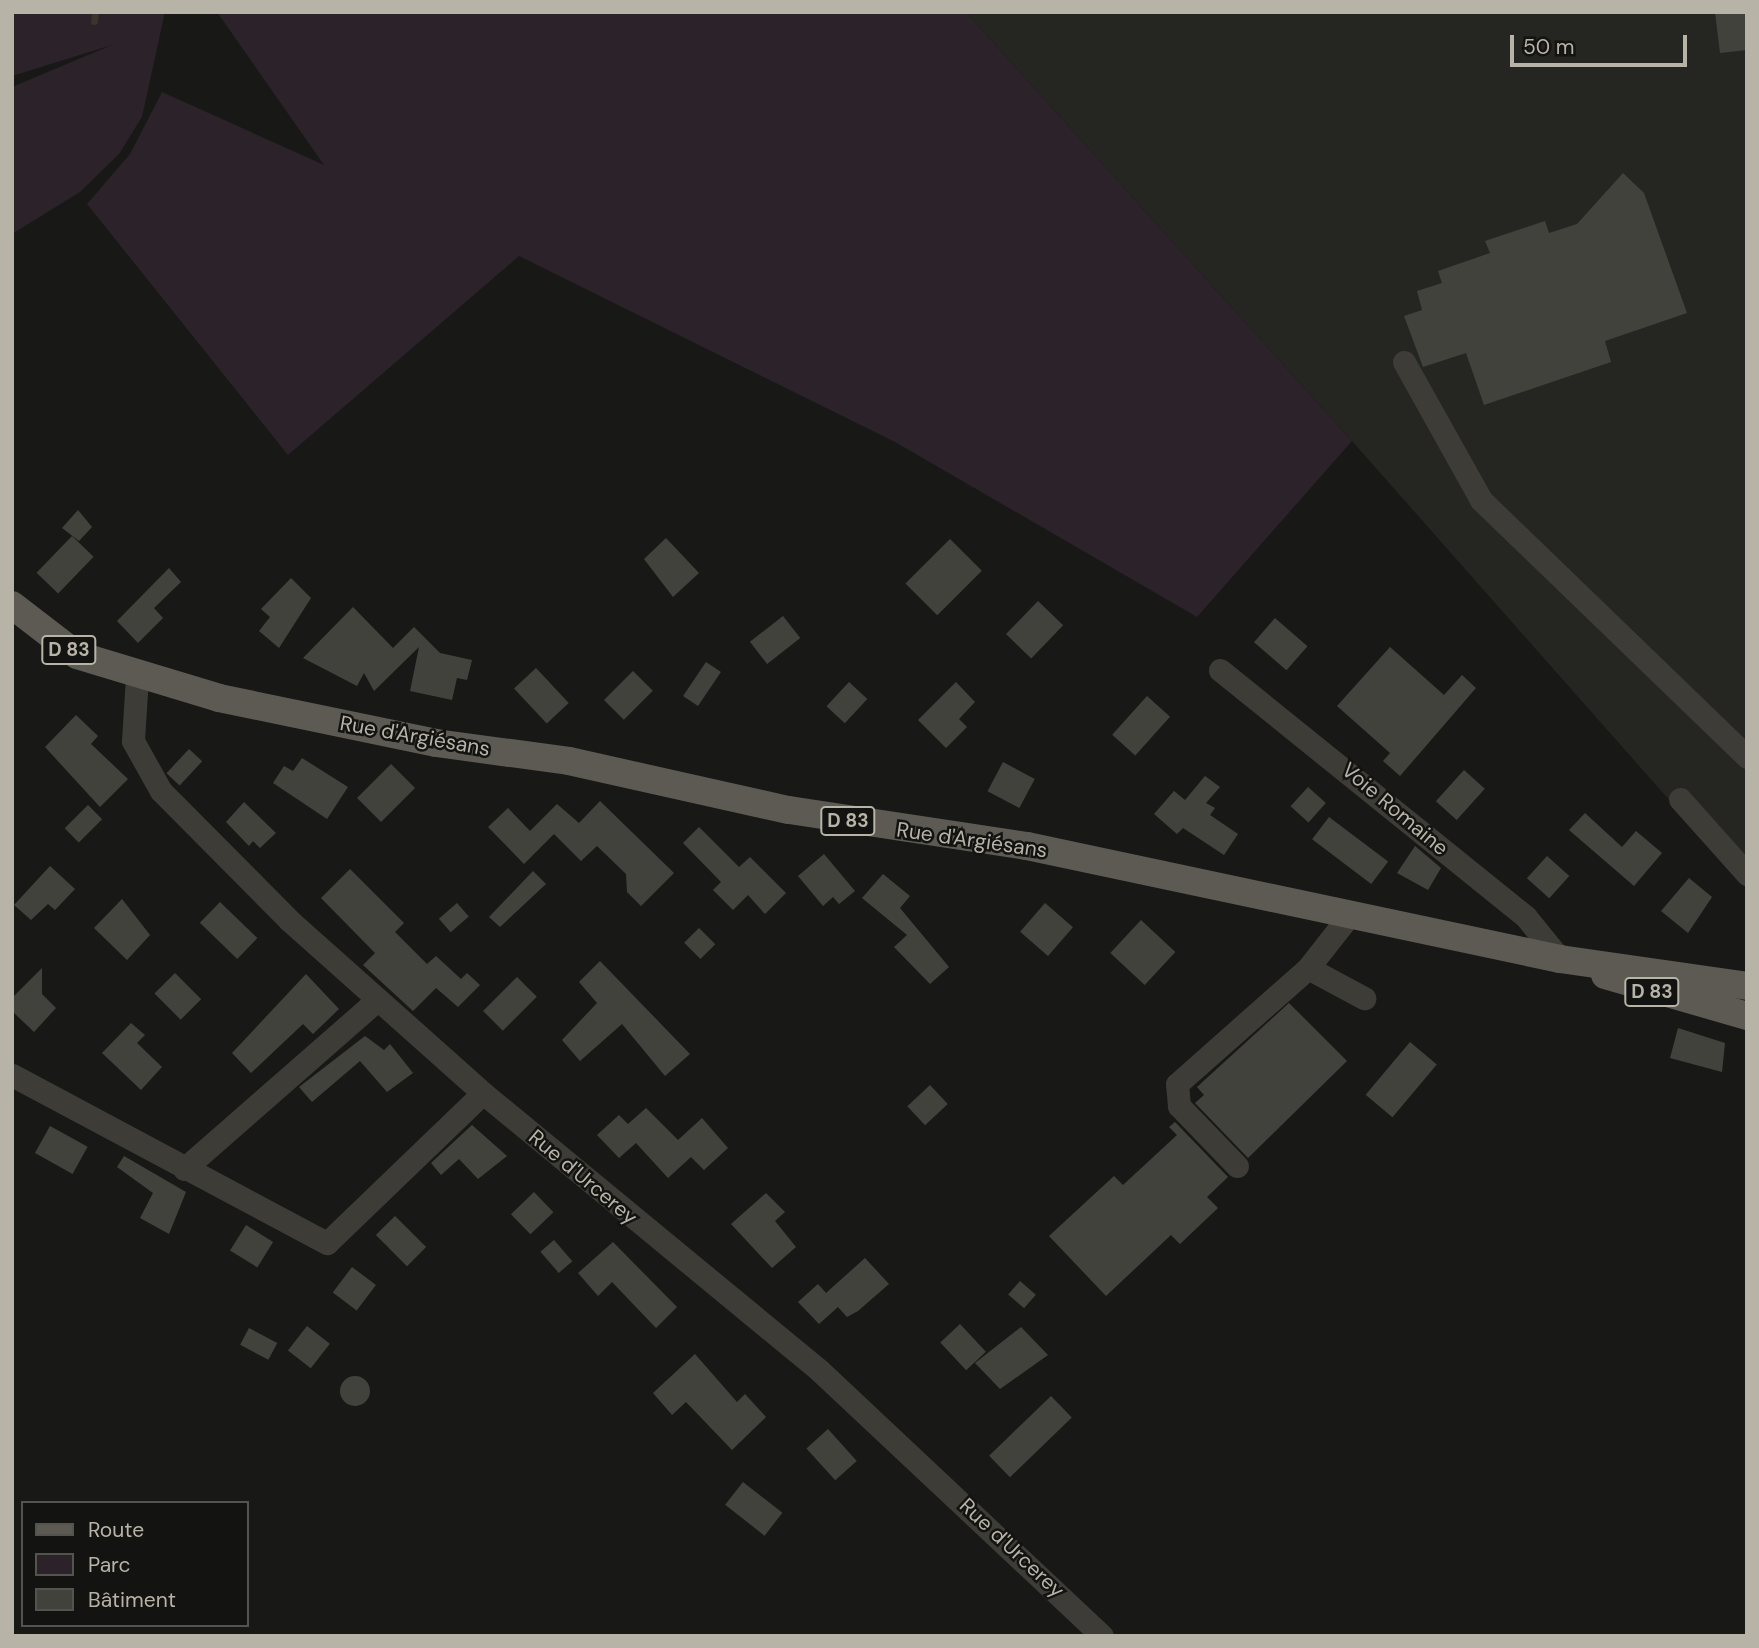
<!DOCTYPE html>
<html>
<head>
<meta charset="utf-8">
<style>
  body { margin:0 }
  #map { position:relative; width:1759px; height:1648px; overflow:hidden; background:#181816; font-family:"DM Sans",sans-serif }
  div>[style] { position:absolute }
  .built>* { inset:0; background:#252522 }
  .green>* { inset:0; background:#2b222a }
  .stream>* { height:7px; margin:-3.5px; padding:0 3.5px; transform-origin:3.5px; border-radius:3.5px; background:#3c332b }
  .building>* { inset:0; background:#42423d; transform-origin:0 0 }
  .round { border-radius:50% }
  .minor>* { height:23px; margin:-11.5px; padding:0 11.5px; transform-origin:11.5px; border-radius:11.5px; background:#3d3c37 }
  .major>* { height:28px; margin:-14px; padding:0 14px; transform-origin:14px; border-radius:14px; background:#5c5a53 }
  span { translate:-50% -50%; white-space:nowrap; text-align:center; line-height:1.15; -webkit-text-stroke:5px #131311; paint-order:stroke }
  .shield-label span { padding:2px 5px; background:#131311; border:2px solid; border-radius:5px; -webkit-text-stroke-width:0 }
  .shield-label { font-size:19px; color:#b8b3a7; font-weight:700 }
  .street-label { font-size:21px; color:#b8b3a7 }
  .frame { position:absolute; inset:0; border:14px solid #b8b3a7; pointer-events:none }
  .legend { position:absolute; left:21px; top:1501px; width:228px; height:126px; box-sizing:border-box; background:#131311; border:2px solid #55534d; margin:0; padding:9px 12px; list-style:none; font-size:21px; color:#b8b3a7 }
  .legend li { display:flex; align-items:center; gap:14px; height:35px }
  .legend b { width:35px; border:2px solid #55534d }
  .scale { position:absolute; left:1510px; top:35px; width:177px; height:32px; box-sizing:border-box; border:4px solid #b8b3a7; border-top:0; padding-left:9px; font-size:21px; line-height:24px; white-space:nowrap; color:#b8b3a7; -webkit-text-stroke:5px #131311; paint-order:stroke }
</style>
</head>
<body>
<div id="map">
  <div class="built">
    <div style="clip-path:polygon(966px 12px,1747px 12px,1747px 888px,1352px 441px)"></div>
  </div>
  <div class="green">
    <div style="clip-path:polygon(12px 12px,165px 12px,142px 117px,119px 154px,80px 192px,12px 234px,12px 87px,112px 45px,12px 76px)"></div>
    <div style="clip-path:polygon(217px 12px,966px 12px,1352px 441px,1197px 617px,895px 442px,519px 256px,288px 455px,87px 204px,130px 154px,162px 92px,324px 165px)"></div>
  </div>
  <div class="stream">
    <div style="left:94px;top:21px;width:9px;rotate:-84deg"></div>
  </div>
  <div class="building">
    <div style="clip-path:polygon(1715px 12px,1747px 12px,1747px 50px,1720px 53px)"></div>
    <div style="clip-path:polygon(1623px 173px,1644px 193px,1687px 313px,1605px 341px,1611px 362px,1484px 405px,1466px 353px,1423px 367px,1404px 316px,1422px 310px,1417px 291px,1442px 283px,1438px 271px,1490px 253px,1485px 241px,1545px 221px,1549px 233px,1577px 224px)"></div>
    <div style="clip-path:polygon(78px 510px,92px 527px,79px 541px,62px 528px)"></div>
    <div style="left:72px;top:536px;width:30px;height:51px;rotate:44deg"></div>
    <div style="clip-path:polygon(666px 538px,699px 573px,673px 597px,644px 559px)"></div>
    <div style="left:950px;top:539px;width:45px;height:63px;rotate:45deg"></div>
    <div style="clip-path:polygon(169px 568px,181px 582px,154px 608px,163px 618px,138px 643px,117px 621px)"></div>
    <div style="clip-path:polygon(291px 578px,311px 598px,279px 648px,259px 631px,270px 617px,261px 609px)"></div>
    <div style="left:1038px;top:601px;width:35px;height:46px;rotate:44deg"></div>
    <div style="clip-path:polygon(353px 607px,393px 648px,414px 627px,440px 653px,472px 660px,467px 680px,457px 678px,452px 700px,410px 691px,419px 647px,374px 691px,364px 673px,357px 686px,303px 658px)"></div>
    <div style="left:783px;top:616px;width:28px;height:42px;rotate:52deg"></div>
    <div style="left:1275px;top:618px;width:43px;height:32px;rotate:41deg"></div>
    <div style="clip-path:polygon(1390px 647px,1444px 695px,1462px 675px,1476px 688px,1400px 776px,1383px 761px,1390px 753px,1337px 706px)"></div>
    <div style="left:706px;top:662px;width:18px;height:41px;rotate:34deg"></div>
    <div style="left:536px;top:668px;width:48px;height:30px;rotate:47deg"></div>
    <div style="left:633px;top:671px;width:28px;height:41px;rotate:45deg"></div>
    <div style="left:849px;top:682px;width:25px;height:33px;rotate:43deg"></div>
    <div style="clip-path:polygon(956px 682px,975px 702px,959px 719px,967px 727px,946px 748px,918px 720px)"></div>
    <div style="left:1147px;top:696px;width:31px;height:52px;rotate:42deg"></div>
    <div style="clip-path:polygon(76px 715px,98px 736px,91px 744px,128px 779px,100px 807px,45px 747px)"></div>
    <div style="left:189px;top:749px;width:18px;height:33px;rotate:43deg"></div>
    <div style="clip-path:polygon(302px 758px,348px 787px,327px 819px,273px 783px,284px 766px,293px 771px)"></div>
    <div style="left:1003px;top:762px;width:36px;height:33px;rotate:28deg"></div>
    <div style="left:391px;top:764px;width:34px;height:48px;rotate:45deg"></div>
    <div style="left:1464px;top:770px;width:28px;height:42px;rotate:42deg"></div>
    <div style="clip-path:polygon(1205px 776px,1220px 787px,1206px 803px,1215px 808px,1210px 815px,1238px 834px,1224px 855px,1183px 828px,1177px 834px,1154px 814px,1174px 791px,1185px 800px)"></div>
    <div style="left:1308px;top:787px;width:24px;height:26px;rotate:42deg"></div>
    <div style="clip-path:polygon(600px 801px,674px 873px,641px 906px,627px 892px,626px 874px,597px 846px,581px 861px,554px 834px,524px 864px,488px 827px,508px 808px,530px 831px,557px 804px,579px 823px)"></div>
    <div style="clip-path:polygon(244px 802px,276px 833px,260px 848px,253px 841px,249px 846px,226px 822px)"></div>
    <div style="left:88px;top:805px;width:20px;height:33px;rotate:45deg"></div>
    <div style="clip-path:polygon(1585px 813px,1622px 847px,1636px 831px,1662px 853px,1634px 886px,1569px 830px)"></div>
    <div style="left:1329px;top:817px;width:74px;height:28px;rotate:37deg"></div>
    <div style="clip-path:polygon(699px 827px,739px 867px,750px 857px,786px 893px,765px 914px,748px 895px,733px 910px,713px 890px,721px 882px,683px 843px)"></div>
    <div style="clip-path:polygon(1415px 846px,1441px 868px,1428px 890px,1397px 873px)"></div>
    <div style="clip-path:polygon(824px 854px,855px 891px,839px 904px,833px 897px,823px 906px,798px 876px)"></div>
    <div style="left:1547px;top:856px;width:30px;height:30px;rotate:42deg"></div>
    <div style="clip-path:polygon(50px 866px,75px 889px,55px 910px,48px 904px,31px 920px,14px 905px)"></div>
    <div style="clip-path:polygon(350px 869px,404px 923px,395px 932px,427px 964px,436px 956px,461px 979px,467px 973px,480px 985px,458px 1007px,436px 988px,413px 1011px,363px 965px,375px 953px,321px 898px)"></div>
    <div style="clip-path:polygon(533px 871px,546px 884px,500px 927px,489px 917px)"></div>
    <div style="clip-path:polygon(883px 874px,910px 896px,900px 908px,949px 967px,930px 984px,894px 947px,907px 935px,862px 898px)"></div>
    <div style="clip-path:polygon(1689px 878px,1712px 897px,1688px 933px,1661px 911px)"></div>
    <div style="clip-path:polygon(122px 899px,150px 935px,127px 960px,94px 928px)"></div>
    <div style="left:220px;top:902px;width:52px;height:29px;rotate:44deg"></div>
    <div style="left:457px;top:903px;width:18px;height:24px;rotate:49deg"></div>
    <div style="left:1045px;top:903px;width:37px;height:38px;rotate:41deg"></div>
    <div style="left:1141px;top:920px;width:47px;height:45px;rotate:43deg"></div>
    <div style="left:699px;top:928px;width:23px;height:21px;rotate:45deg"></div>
    <div style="clip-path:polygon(600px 961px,690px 1054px,665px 1076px,622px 1024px,580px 1061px,562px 1040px,597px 1003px,579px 982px)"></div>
    <div style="clip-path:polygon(42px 968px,42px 994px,56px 1008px,34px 1032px,12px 1011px,12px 998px)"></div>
    <div style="left:175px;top:973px;width:37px;height:29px;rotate:45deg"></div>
    <div style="clip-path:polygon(306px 974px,339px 1009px,313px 1034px,303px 1024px,251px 1073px,232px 1053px)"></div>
    <div style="left:517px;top:977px;width:28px;height:48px;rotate:45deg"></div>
    <div style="clip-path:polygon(1289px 1003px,1347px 1061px,1248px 1158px,1195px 1103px,1204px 1095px,1197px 1087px)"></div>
    <div style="clip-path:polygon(131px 1023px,145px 1035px,137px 1043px,162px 1067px,141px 1090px,102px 1053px)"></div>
    <div style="clip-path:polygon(1678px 1028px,1725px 1043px,1722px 1072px,1670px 1058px)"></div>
    <div style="clip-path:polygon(365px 1036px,384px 1050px,390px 1044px,413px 1073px,387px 1092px,360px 1061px,312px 1102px,299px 1087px)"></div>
    <div style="left:1410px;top:1042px;width:35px;height:69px;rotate:40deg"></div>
    <div style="left:930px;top:1085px;width:26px;height:31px;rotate:47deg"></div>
    <div style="clip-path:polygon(646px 1108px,678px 1140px,702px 1118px,728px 1148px,704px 1170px,691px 1157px,668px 1178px,636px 1143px,619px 1158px,597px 1135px,619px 1115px,628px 1124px)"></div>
    <div style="clip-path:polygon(1175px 1122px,1228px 1177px,1207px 1197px,1218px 1208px,1180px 1244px,1171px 1235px,1106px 1296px,1049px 1236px,1114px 1176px,1123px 1185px,1177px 1135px,1169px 1127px)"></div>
    <div style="clip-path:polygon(472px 1125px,507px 1156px,478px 1179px,459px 1159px,441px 1175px,431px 1163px)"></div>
    <div style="left:50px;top:1126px;width:43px;height:31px;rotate:29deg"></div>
    <div style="clip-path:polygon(124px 1156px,186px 1192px,169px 1234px,140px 1218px,153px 1193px,117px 1167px)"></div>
    <div style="left:534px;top:1192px;width:28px;height:32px;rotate:46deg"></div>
    <div style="clip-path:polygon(766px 1193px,785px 1212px,775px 1221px,796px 1247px,772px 1268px,731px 1224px)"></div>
    <div style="left:395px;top:1216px;width:44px;height:27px;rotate:45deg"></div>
    <div style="left:246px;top:1225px;width:32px;height:30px;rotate:32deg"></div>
    <div style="left:554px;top:1240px;width:28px;height:18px;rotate:49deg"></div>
    <div style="clip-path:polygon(613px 1242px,677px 1307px,656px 1328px,612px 1282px,598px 1296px,578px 1273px)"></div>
    <div style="clip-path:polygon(865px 1258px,889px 1284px,858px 1311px,847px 1317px,838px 1307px,819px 1324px,798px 1302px,818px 1284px,826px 1293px)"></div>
    <div style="left:352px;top:1267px;width:30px;height:32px;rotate:37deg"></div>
    <div style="left:1020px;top:1281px;width:21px;height:18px;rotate:41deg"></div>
    <div style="left:960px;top:1324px;width:38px;height:27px;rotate:47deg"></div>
    <div style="left:307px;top:1326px;width:29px;height:31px;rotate:38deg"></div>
    <div style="clip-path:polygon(1021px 1327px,1048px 1355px,1000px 1389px,975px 1363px)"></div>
    <div style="left:249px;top:1328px;width:32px;height:19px;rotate:28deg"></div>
    <div style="clip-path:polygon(695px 1354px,737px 1402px,745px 1394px,766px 1417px,732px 1450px,686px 1402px,672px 1415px,653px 1393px)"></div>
    <div class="round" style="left:340px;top:1376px;width:30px;height:30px"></div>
    <div style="left:1051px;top:1396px;width:30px;height:86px;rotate:46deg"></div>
    <div style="left:828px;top:1429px;width:43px;height:29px;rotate:48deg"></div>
    <div style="left:743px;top:1482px;width:50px;height:29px;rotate:38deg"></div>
  </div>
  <div class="minor">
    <div style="left:1404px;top:362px;width:158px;rotate:60.8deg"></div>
    <div style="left:1481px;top:500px;width:370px;rotate:44deg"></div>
    <div style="left:1220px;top:670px;width:393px;rotate:38.9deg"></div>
    <div style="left:1526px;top:917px;width:54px;rotate:51deg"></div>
    <div style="left:137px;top:677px;width:64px;rotate:93.6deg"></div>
    <div style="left:133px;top:741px;width:57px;rotate:60.8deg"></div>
    <div style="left:161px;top:791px;width:183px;rotate:45.2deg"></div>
    <div style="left:290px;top:921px;width:259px;rotate:41.7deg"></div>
    <div style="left:483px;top:1093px;width:435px;rotate:39.5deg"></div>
    <div style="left:819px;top:1370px;width:388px;rotate:43.2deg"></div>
    <div style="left:1680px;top:799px;width:101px;rotate:48.2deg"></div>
    <div style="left:1308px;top:968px;width:64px;rotate:28.2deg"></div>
    <div style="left:12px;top:1075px;width:357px;rotate:28.1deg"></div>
    <div style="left:327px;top:1243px;width:216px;rotate:-43.9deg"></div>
    <div style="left:1237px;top:1166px;width:83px;rotate:-134deg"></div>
    <div style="left:1179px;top:1106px;width:22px;rotate:-95deg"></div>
    <div style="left:1177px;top:1084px;width:175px;rotate:-41.5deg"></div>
    <div style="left:1308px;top:968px;width:65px;rotate:-51.9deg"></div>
    <div style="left:184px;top:1169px;width:257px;rotate:-41.2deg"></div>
  </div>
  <div class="major">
    <div style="left:12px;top:605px;width:82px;rotate:37.6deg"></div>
    <div style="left:77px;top:655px;width:148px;rotate:16.8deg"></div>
    <div style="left:219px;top:698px;width:222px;rotate:11.7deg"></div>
    <div style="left:436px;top:743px;width:134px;rotate:7.7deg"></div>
    <div style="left:569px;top:761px;width:225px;rotate:12.6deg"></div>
    <div style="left:789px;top:810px;width:241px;rotate:8.6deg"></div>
    <div style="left:1027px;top:846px;width:545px;rotate:11.97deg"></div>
    <div style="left:1560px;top:959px;width:189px;rotate:8.2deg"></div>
    <div style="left:1605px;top:975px;width:148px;rotate:16.1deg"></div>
  </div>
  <div class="shield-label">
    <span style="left:69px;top:650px">D 83</span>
    <span style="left:848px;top:821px">D 83</span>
    <span style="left:1652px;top:992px">D 83</span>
  </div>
  <div class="street-label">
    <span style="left:415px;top:736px;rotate:10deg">Rue d'Argiésans</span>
    <span style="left:1395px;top:809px;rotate:40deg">Voie Romaine</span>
    <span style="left:972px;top:840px;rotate:8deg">Rue d'Argiésans</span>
    <span style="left:583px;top:1177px;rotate:40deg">Rue d'Urcerey</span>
    <span style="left:1012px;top:1548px;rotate:43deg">Rue d'Urcerey</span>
  </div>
  <div class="frame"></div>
  <ul class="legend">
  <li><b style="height:9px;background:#5c5a53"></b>Route</li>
  <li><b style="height:19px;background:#2b222a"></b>Parc</li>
  <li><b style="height:19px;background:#42423d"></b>Bâtiment</li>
  </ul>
  <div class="scale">50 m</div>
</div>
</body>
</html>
